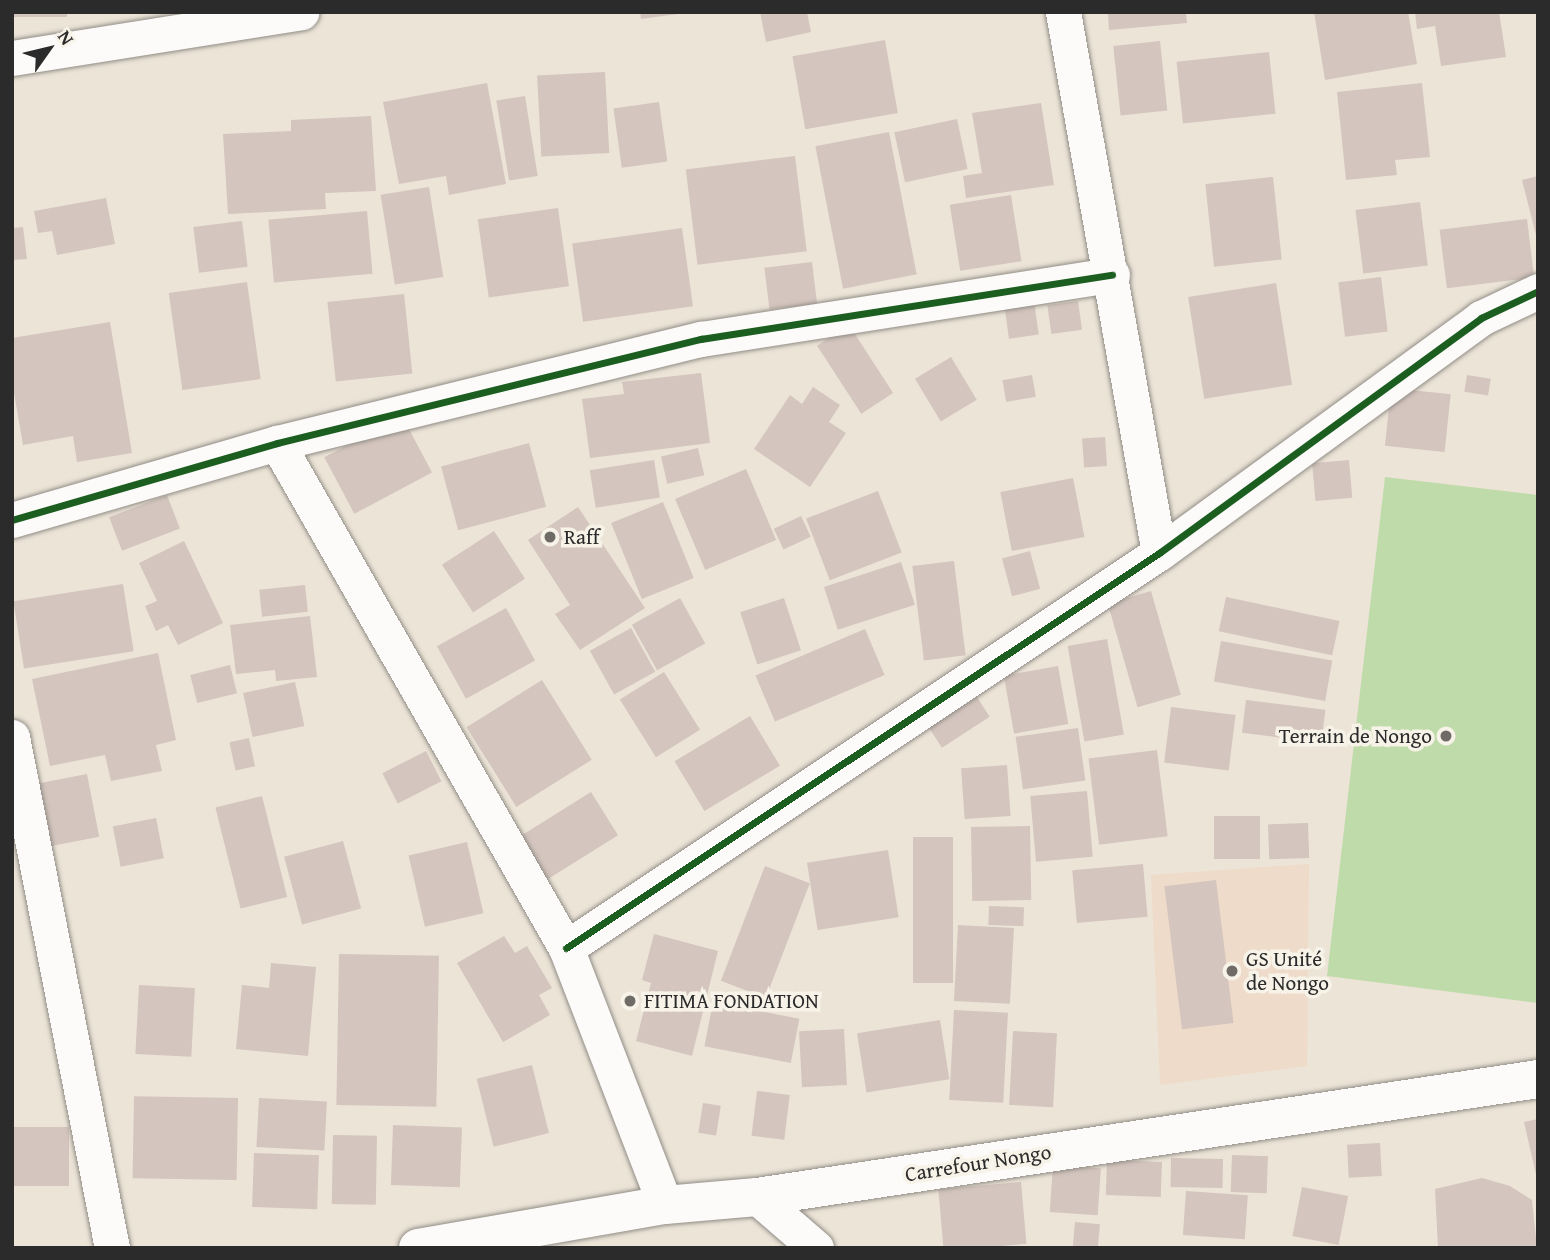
<!DOCTYPE html>
<html>
<head>
<meta charset="utf-8">
<style>
  body { margin:0 }
  #map { position:relative; width:1550px; height:1260px; overflow:hidden; background:#ece4d7; font-family:"Gentium Book Plus",serif }
  div>[style] { position:absolute }
  .built>* { inset:0; background:#efdbc9 }
  .green>* { inset:0; background:#bfdbaa }
  .building>* { inset:0; background:#d4c5be; transform-origin:0 0 }
  .roads { filter:drop-shadow(0 0 2px #918d87) drop-shadow(0 0 2px #918d87) }
  .minor>* { height:35px; margin:-17.5px; padding:0 17.5px; transform-origin:17.5px; border-radius:17.5px; background:#fcfbf9 }
  .major>* { height:38px; margin:-19px; padding:0 19px; transform-origin:19px; border-radius:19px; background:#fcfbf9 }
  .cycleway>* { height:7px; margin:-3.5px; padding:0 3.5px; transform-origin:3.5px; border-radius:3.5px; background:#1b5e20 }
  .dots>* { width:19px; height:19px; translate:-50% -50%; box-sizing:border-box; border:4px solid #f7f3e8; border-radius:50% }
  span { translate:-50% -50%; white-space:nowrap; text-align:center; line-height:1.15; -webkit-text-stroke:7px #f7f3e8; paint-order:stroke }
  .poi-label { font-size:21px; color:#2b2b2b }
  .left { translate:0 -50%; text-align:left }
  .right { translate:-100% -50%; text-align:right }
  .street-label { font-size:21px; color:#2b2b2b }
  .frame { position:absolute; inset:0; border:14px solid #2b2b2b; pointer-events:none }
  .north { position:absolute; left:14px; top:14px; width:70px; height:70px; -webkit-text-stroke:5px #f7f3e8; paint-order:stroke; rotate:56deg; font-size:19px; font-weight:700; line-height:28px; text-align:center; color:#2b2b2b }
  .north::after { content:''; display:block; margin:auto; width:24px; height:32px; background:#2b2b2b; clip-path:polygon(50% 0,100% 100%,50% 72%,0 100%) }
</style>
</head>
<body>
<div id="map">
  <div class="built">
    <div style="clip-path:polygon(1309px 864px,1307px 1066px,1160px 1085px,1151px 875px)"></div>
  </div>
  <div class="green">
    <div style="clip-path:polygon(1385px 477px,1538px 495px,1538px 1003px,1327px 976px)"></div>
  </div>
  <div class="building">
    <div style="left:12px;top:12px;width:55px;height:5px"></div>
    <div style="clip-path:polygon(640px 12px,678px 12px,678px 14px,641px 19px)"></div>
    <div style="clip-path:polygon(760px 12px,807px 12px,811px 32px,766px 42px)"></div>
    <div style="clip-path:polygon(1108px 12px,1186px 12px,1187px 23px,1109px 30px)"></div>
    <div style="clip-path:polygon(1314px 12px,1408px 12px,1417px 64px,1325px 80px)"></div>
    <div style="clip-path:polygon(1415px 12px,1499px 12px,1506px 57px,1441px 66px,1435px 26px,1417px 29px)"></div>
    <div style="left:885px;top:40px;width:74px;height:94px;rotate:80deg"></div>
    <div style="left:1160px;top:41px;width:70px;height:47px;rotate:84deg"></div>
    <div style="left:1269px;top:52px;width:62px;height:93px;rotate:84deg"></div>
    <div style="left:605px;top:72px;width:81px;height:68px;rotate:87deg"></div>
    <div style="clip-path:polygon(487px 83px,506px 184px,449px 195px,446px 176px,399px 184px,383px 102px)"></div>
    <div style="clip-path:polygon(1422px 83px,1430px 157px,1395px 160px,1397px 175px,1346px 180px,1337px 92px)"></div>
    <div style="left:525px;top:96px;width:81px;height:29px;rotate:81deg"></div>
    <div style="left:659px;top:102px;width:60px;height:46px;rotate:82deg"></div>
    <div style="clip-path:polygon(1041px 103px,1054px 185px,966px 198px,963px 176px,982px 173px,972px 113px)"></div>
    <div style="clip-path:polygon(371px 116px,376px 191px,325px 193px,326px 209px,228px 214px,223px 134px,291px 131px,291px 120px)"></div>
    <div style="left:957px;top:119px;width:51px;height:64px;rotate:78deg"></div>
    <div style="left:889px;top:132px;width:145px;height:75px;rotate:79deg"></div>
    <div style="left:795px;top:156px;width:96px;height:110px;rotate:83deg"></div>
    <div style="clip-path:polygon(1538px 176px,1538px 239px,1537px 239px,1522px 180px)"></div>
    <div style="left:1273px;top:177px;width:83px;height:68px;rotate:84deg"></div>
    <div style="left:429px;top:187px;width:91px;height:49px;rotate:81deg"></div>
    <div style="left:1011px;top:195px;width:67px;height:62px;rotate:81deg"></div>
    <div style="clip-path:polygon(106px 198px,115px 244px,57px 255px,52px 231px,38px 233px,34px 211px)"></div>
    <div style="left:1420px;top:202px;width:64px;height:65px;rotate:83deg"></div>
    <div style="left:558px;top:208px;width:79px;height:81px;rotate:82deg"></div>
    <div style="left:367px;top:211px;width:63px;height:99px;rotate:85deg"></div>
    <div style="left:1527px;top:219px;width:59px;height:88px;rotate:83deg"></div>
    <div style="left:242px;top:221px;width:46px;height:49px;rotate:83deg"></div>
    <div style="clip-path:polygon(23px 227px,27px 259px,12px 260px,12px 228px)"></div>
    <div style="left:682px;top:228px;width:79px;height:111px;rotate:82deg"></div>
    <div style="left:812px;top:262px;width:42px;height:48px;rotate:83deg"></div>
    <div style="left:1381px;top:277px;width:55px;height:43px;rotate:83deg"></div>
    <div style="left:247px;top:282px;width:98px;height:79px;rotate:82deg"></div>
    <div style="left:1276px;top:283px;width:103px;height:89px;rotate:81deg"></div>
    <div style="left:404px;top:294px;width:80px;height:77px;rotate:84deg"></div>
    <div style="left:1033px;top:294px;width:41px;height:30px;rotate:82deg"></div>
    <div style="left:1078px;top:301px;width:29px;height:31px;rotate:82deg"></div>
    <div style="clip-path:polygon(110px 322px,132px 453px,77px 462px,73px 436px,23px 445px,12px 381px,12px 338px)"></div>
    <div style="left:849px;top:325px;width:81px;height:38px;rotate:57deg"></div>
    <div style="left:951px;top:357px;width:50px;height:42px;rotate:59deg"></div>
    <div style="clip-path:polygon(701px 373px,710px 443px,590px 458px,582px 399px,624px 394px,622px 382px)"></div>
    <div style="left:1032px;top:375px;width:22px;height:30px;rotate:80deg"></div>
    <div style="left:1467px;top:375px;width:24px;height:17px;rotate:9deg"></div>
    <div style="clip-path:polygon(813px 387px,840px 405px,829px 422px,846px 433px,810px 487px,754px 449px,790px 395px,802px 404px)"></div>
    <div style="left:1391px;top:388px;width:60px;height:58px;rotate:6deg"></div>
    <div style="left:402px;top:416px;width:64px;height:88px;rotate:62deg"></div>
    <div style="left:1105px;top:437px;width:29px;height:23px;rotate:86deg"></div>
    <div style="left:529px;top:443px;width:66px;height:91px;rotate:75deg"></div>
    <div style="left:698px;top:448px;width:28px;height:38px;rotate:77deg"></div>
    <div style="left:654px;top:460px;width:38px;height:65px;rotate:81deg"></div>
    <div style="left:1349px;top:460px;width:38px;height:37px;rotate:85deg"></div>
    <div style="left:746px;top:469px;width:77px;height:77px;rotate:67deg"></div>
    <div style="left:1073px;top:478px;width:60px;height:74px;rotate:79deg"></div>
    <div style="left:878px;top:491px;width:66px;height:77px;rotate:69deg"></div>
    <div style="left:167px;top:495px;width:36px;height:62px;rotate:69deg"></div>
    <div style="left:663px;top:502px;width:82px;height:56px;rotate:68deg"></div>
    <div style="clip-path:polygon(578px 507px,645px 608px,580px 650px,555px 614px,570px 605px,528px 540px)"></div>
    <div style="left:801px;top:516px;width:23px;height:30px;rotate:65deg"></div>
    <div style="left:494px;top:531px;width:57px;height:62px;rotate:57deg"></div>
    <div style="clip-path:polygon(184px 541px,223px 623px,178px 645px,168px 625px,156px 631px,145px 606px,157px 601px,139px 563px)"></div>
    <div style="left:1030px;top:551px;width:39px;height:29px;rotate:75deg"></div>
    <div style="left:954px;top:561px;width:95px;height:42px;rotate:83deg"></div>
    <div style="left:901px;top:562px;width:45px;height:81px;rotate:72deg"></div>
    <div style="left:123px;top:584px;width:68px;height:111px;rotate:81deg"></div>
    <div style="left:305px;top:585px;width:27px;height:46px;rotate:84deg"></div>
    <div style="left:1151px;top:591px;width:108px;height:45px;rotate:74deg"></div>
    <div style="left:1226px;top:597px;width:116px;height:35px;rotate:12deg"></div>
    <div style="left:680px;top:598px;width:52px;height:55px;rotate:61deg"></div>
    <div style="left:784px;top:598px;width:55px;height:46px;rotate:72deg"></div>
    <div style="left:506px;top:608px;width:60px;height:79px;rotate:61deg"></div>
    <div style="clip-path:polygon(310px 616px,317px 677px,276px 681px,275px 670px,236px 674px,230px 625px)"></div>
    <div style="left:631px;top:628px;width:50px;height:47px;rotate:61deg"></div>
    <div style="left:865px;top:629px;width:50px;height:119px;rotate:67deg"></div>
    <div style="left:1107px;top:639px;width:97px;height:40px;rotate:80deg"></div>
    <div style="left:1221px;top:641px;width:113px;height:41px;rotate:10deg"></div>
    <div style="clip-path:polygon(158px 653px,176px 740px,156px 745px,162px 771px,111px 781px,105px 755px,50px 766px,32px 679px)"></div>
    <div style="left:230px;top:665px;width:29px;height:41px;rotate:76deg"></div>
    <div style="left:1058px;top:666px;width:59px;height:55px;rotate:80deg"></div>
    <div style="left:664px;top:672px;width:68px;height:52px;rotate:58deg"></div>
    <div style="left:542px;top:680px;width:94px;height:89px;rotate:58deg"></div>
    <div style="left:295px;top:682px;width:45px;height:53px;rotate:78deg"></div>
    <div style="left:975px;top:694px;width:27px;height:57px;rotate:57deg"></div>
    <div style="left:1246px;top:700px;width:80px;height:33px;rotate:7deg"></div>
    <div style="left:1171px;top:707px;width:65px;height:56px;rotate:7deg"></div>
    <div style="left:750px;top:716px;width:58px;height:88px;rotate:59deg"></div>
    <div style="left:1078px;top:728px;width:53px;height:63px;rotate:82deg"></div>
    <div style="left:249px;top:738px;width:29px;height:20px;rotate:78deg"></div>
    <div style="left:1157px;top:750px;width:87px;height:69px;rotate:83deg"></div>
    <div style="left:426px;top:751px;width:34px;height:49px;rotate:63deg"></div>
    <div style="left:1007px;top:765px;width:51px;height:46px;rotate:86deg"></div>
    <div style="left:87px;top:774px;width:64px;height:50px;rotate:79deg"></div>
    <div style="left:1087px;top:791px;width:66px;height:57px;rotate:85deg"></div>
    <div style="left:591px;top:792px;width:51px;height:92px;rotate:58deg"></div>
    <div style="left:262px;top:796px;width:104px;height:48px;rotate:76deg"></div>
    <div style="left:1214px;top:816px;width:46px;height:43px"></div>
    <div style="left:156px;top:818px;width:41px;height:44px;rotate:79deg"></div>
    <div style="left:1308px;top:823px;width:35px;height:40px;rotate:88deg"></div>
    <div style="left:1030px;top:826px;width:74px;height:59px;rotate:89deg"></div>
    <div style="left:913px;top:837px;width:40px;height:146px"></div>
    <div style="left:343px;top:841px;width:70px;height:61px;rotate:75deg"></div>
    <div style="left:467px;top:842px;width:73px;height:60px;rotate:77deg"></div>
    <div style="left:888px;top:850px;width:68px;height:82px;rotate:81deg"></div>
    <div style="left:1143px;top:864px;width:53px;height:71px;rotate:85deg"></div>
    <div style="left:765px;top:866px;width:48px;height:123px;rotate:21deg"></div>
    <div style="left:1216px;top:880px;width:144px;height:52px;rotate:83deg"></div>
    <div style="left:989px;top:906px;width:35px;height:19px;rotate:2deg"></div>
    <div style="left:958px;top:925px;width:56px;height:76px;rotate:3deg"></div>
    <div style="clip-path:polygon(654px 934px,718px 951px,692px 1056px,636px 1041px,651px 983px,642px 980px)"></div>
    <div style="clip-path:polygon(504px 936px,515px 953px,527px 946px,552px 988px,539px 995px,550px 1015px,503px 1042px,457px 963px)"></div>
    <div style="left:339px;top:954px;width:100px;height:151px;rotate:1deg"></div>
    <div style="clip-path:polygon(271px 963px,316px 967px,308px 1056px,236px 1049px,242px 985px,269px 988px)"></div>
    <div style="left:139px;top:985px;width:56px;height:69px;rotate:3deg"></div>
    <div style="left:713px;top:1002px;width:88px;height:45px;rotate:11deg"></div>
    <div style="left:954px;top:1010px;width:54px;height:90px;rotate:3deg"></div>
    <div style="left:940px;top:1020px;width:60px;height:84px;rotate:81deg"></div>
    <div style="left:844px;top:1029px;width:56px;height:45px;rotate:87deg"></div>
    <div style="left:1013px;top:1031px;width:44px;height:74px;rotate:3deg"></div>
    <div style="left:532px;top:1065px;width:70px;height:57px;rotate:76deg"></div>
    <div style="left:757px;top:1091px;width:33px;height:45px;rotate:7deg"></div>
    <div style="left:238px;top:1098px;width:82px;height:104px;rotate:91deg"></div>
    <div style="left:259px;top:1098px;width:68px;height:49px;rotate:3deg"></div>
    <div style="left:703px;top:1103px;width:18px;height:30px;rotate:9deg"></div>
    <div style="clip-path:polygon(1538px 1119px,1538px 1179px,1537px 1179px,1524px 1122px)"></div>
    <div style="left:393px;top:1125px;width:69px;height:60px;rotate:2deg"></div>
    <div style="left:12px;top:1127px;width:57px;height:59px"></div>
    <div style="left:333px;top:1135px;width:44px;height:69px;rotate:1deg"></div>
    <div style="left:1380px;top:1143px;width:33px;height:33px;rotate:87deg"></div>
    <div style="left:254px;top:1153px;width:65px;height:54px;rotate:2deg"></div>
    <div style="left:1232px;top:1155px;width:36px;height:37px;rotate:2deg"></div>
    <div style="left:1171px;top:1158px;width:52px;height:29px;rotate:1deg"></div>
    <div style="left:1107px;top:1160px;width:55px;height:35px;rotate:2deg"></div>
    <div style="left:1053px;top:1165px;width:48px;height:47px;rotate:4deg"></div>
    <div style="clip-path:polygon(1482px 1178px,1510px 1186px,1532px 1200px,1537px 1248px,1438px 1248px,1435px 1189px)"></div>
    <div style="left:1021px;top:1182px;width:62px;height:83px;rotate:85deg"></div>
    <div style="left:1302px;top:1187px;width:47px;height:50px;rotate:11deg"></div>
    <div style="left:1186px;top:1191px;width:62px;height:44px;rotate:4deg"></div>
    <div style="left:1075px;top:1222px;width:25px;height:26px;rotate:5deg"></div>
  </div>
  <div class="roads">
    <div class="minor">
      <div style="left:1063px;top:12px;width:549px;rotate:79.94deg"></div>
      <div style="left:12px;top:58px;width:293px;rotate:-9deg"></div>
      <div style="left:277px;top:443px;width:582px;rotate:60.22deg"></div>
      <div style="left:566px;top:948px;width:275px;rotate:68.9deg"></div>
      <div style="left:12px;top:520px;width:276px;rotate:-16.2deg"></div>
      <div style="left:277px;top:443px;width:437px;rotate:-13.8deg"></div>
      <div style="left:701px;top:339px;width:416px;rotate:-8.9deg"></div>
      <div style="left:12px;top:737px;width:521px;rotate:78.93deg"></div>
      <div style="left:566px;top:948px;width:713px;rotate:-33.67deg"></div>
      <div style="left:1159px;top:553px;width:399px;rotate:-36.1deg"></div>
      <div style="left:1481px;top:318px;width:63px;rotate:-25.3deg"></div>
      <div style="left:757px;top:1197px;width:78px;rotate:40.8deg"></div>
    </div>
    <div class="major">
      <div style="left:418px;top:1248px;width:251px;rotate:-9.9deg"></div>
      <div style="left:665px;top:1205px;width:92px;rotate:-5deg"></div>
      <div style="left:757px;top:1197px;width:790px;rotate:-8.59deg"></div>
    </div>
  </div>
  <div class="cycleway">
    <div style="left:12px;top:520px;width:276px;rotate:-16.2deg"></div>
    <div style="left:277px;top:443px;width:437px;rotate:-13.8deg"></div>
    <div style="left:701px;top:339px;width:416px;rotate:-8.9deg"></div>
    <div style="left:566px;top:948px;width:713px;rotate:-33.67deg"></div>
    <div style="left:1159px;top:553px;width:399px;rotate:-36.1deg"></div>
    <div style="left:1481px;top:318px;width:63px;rotate:-25.3deg"></div>
  </div>
  <div class="dots">
    <div style="left:550px;top:537px;background:#6f6c67"></div>
    <div style="left:1446px;top:736px;background:#6f6c67"></div>
    <div style="left:1232px;top:971px;background:#6f6c67"></div>
    <div style="left:630px;top:1001px;background:#6f6c67"></div>
  </div>
  <div class="poi-label">
    <span class="left" style="left:564px;top:537px">Raff</span>
    <span class="right" style="left:1432px;top:736px">Terrain de Nongo</span>
    <span class="left" style="left:1246px;top:971px">GS Unité<br>de Nongo</span>
    <span class="left" style="left:644px;top:1001px">FITIMA FONDATION</span>
  </div>
  <div class="street-label">
    <span style="left:978px;top:1163px;rotate:-9deg">Carrefour Nongo</span>
  </div>
  <div class="frame"></div>
  <div class="north">N</div>
</div>
</body>
</html>
